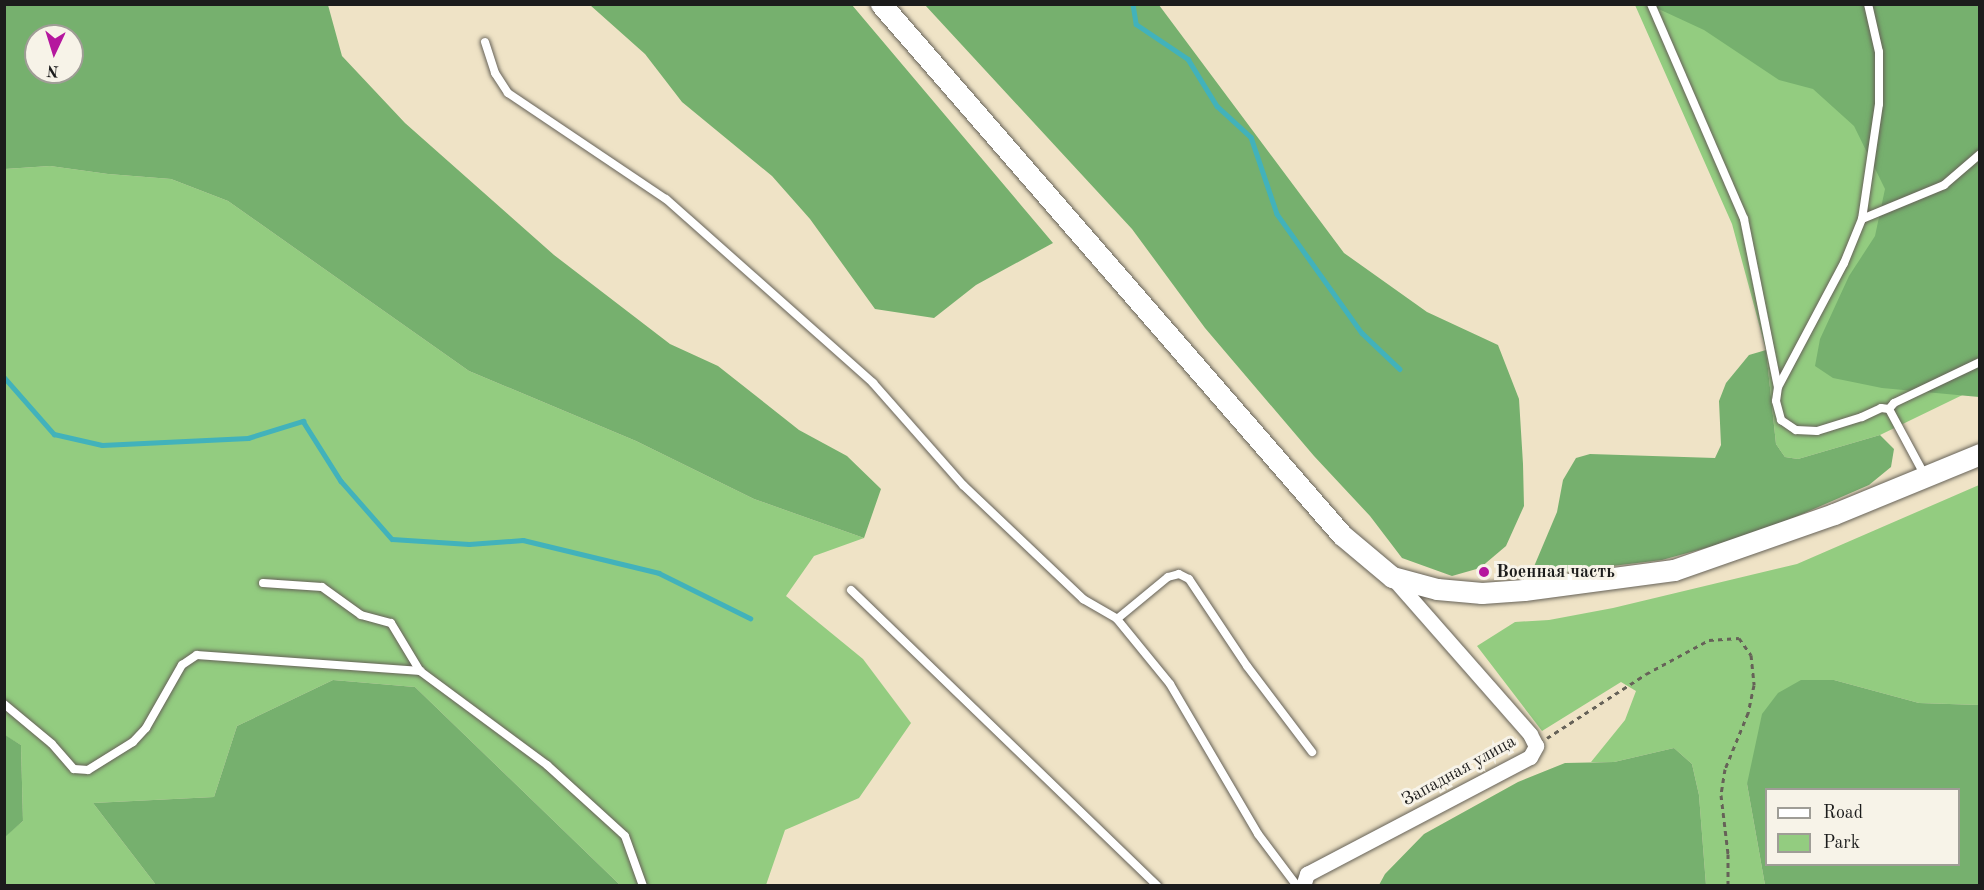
<!DOCTYPE html>
<html>
<head>
<meta charset="utf-8">
<style>
  body { margin:0 }
  #map { position:relative; width:1984px; height:890px; overflow:hidden; background:#efe3c6; font-family:"Old Standard TT",serif }
  div>[style] { position:absolute }
  .green>* { inset:0; background:#93cc80 }
  .forest>* { inset:0; background:#76b06e }
  .stream>* { height:4.5px; margin:-2.25px; padding:0 2.25px; transform-origin:2.25px; border-radius:2.25px; background:#42b2bb }
  .path>* { height:3px; margin-top:-1.5px; transform-origin:0; background:repeating-linear-gradient(90deg,#666258 0 4.5px,transparent 0 9px) }
  .roads { filter:drop-shadow(0 0 2px #666258) drop-shadow(0 0 2px #666258) }
  .lane>* { height:8px; margin:-4px; padding:0 4px; transform-origin:4px; border-radius:4px; background:#fff }
  .street>* { height:15px; margin:-7.5px; padding:0 7.5px; transform-origin:7.5px; border-radius:7.5px; background:#fff }
  .secondary>* { height:21px; margin:-10.5px; padding:0 10.5px; transform-origin:10.5px; border-radius:10.5px; background:#fff }
  .dots>* { width:16px; height:16px; translate:-50% -50%; box-sizing:border-box; border:3px solid #f7f3e8; border-radius:50% }
  span { translate:-50% -50%; white-space:nowrap; text-align:center; line-height:1.15; -webkit-text-stroke:6px #f7f3e8; paint-order:stroke }
  .poi-label { font-size:18px; color:#1c1c1c; font-weight:700 }
  .left { translate:0 -50%; text-align:left }
  .street-label { font-size:18px; color:#1c1c1c }
  .frame { position:absolute; inset:0; border:6px solid #1c1c1c; pointer-events:none }
  .legend { position:absolute; left:1765px; top:788px; width:195px; height:78px; box-sizing:border-box; background:#f7f3e8; border:2px solid #9f9d96; margin:0; padding:8px 10px; list-style:none; font-size:18px; color:#1c1c1c }
  .legend li { display:flex; align-items:center; gap:12px; height:30px }
  .legend b { width:30px; border:2px solid #9f9d96 }
  .north { position:absolute; left:24px; top:24px; width:60px; height:60px; box-sizing:border-box; background:#f7f3e8; border:2px solid #9f9d96; border-radius:50%; rotate:184deg; font-size:16px; font-weight:700; line-height:24px; text-align:center; color:#1c1c1c }
  .north::after { content:''; display:block; margin:auto; width:21px; height:27px; background:#b5179e; clip-path:polygon(50% 0,100% 100%,50% 72%,0 100%) }
</style>
</head>
<body>
<div id="map">
  <div class="green">
    <div style="clip-path:polygon(1635px 5px,1979px 5px,1979px 387px,1880px 435px,1798px 459px,1785px 457px,1776px 444px,1766px 350px,1732px 224px)"></div>
    <div style="clip-path:polygon(50px 166px,108px 174px,171px 179px,228px 201px,469px 371px,636px 441px,754px 499px,864px 538px,814px 556px,786px 596px,863px 659px,911px 723px,859px 798px,785px 830px,766px 885px,620px 885px,415px 687px,333px 680px,237px 726px,214px 797px,93px 803px,156px 885px,5px 885px,4px 837px,23px 821px,21px 745px,4px 735px,5px 169px)"></div>
    <div style="clip-path:polygon(1979px 485px,1979px 705px,1919px 703px,1834px 680px,1747px 784px,1765px 885px,1706px 885px,1699px 795px,1692px 764px,1674px 748px,1614px 762px,1591px 762px,1625px 720px,1636px 691px,1621px 682px,1542px 731px,1477px 646px,1515px 622px,1549px 620px,1613px 608px,1797px 564px)"></div>
  </div>
  <div class="forest">
    <div style="clip-path:polygon(evenodd,5px 4px,328px 5px,342px 56px,405px 123px,554px 255px,670px 344px,718px 366px,799px 430px,847px 456px,881px 489px,864px 538px,754px 499px,636px 441px,469px 371px,228px 201px,171px 179px,108px 174px,50px 166px,5px 169px,5px 4px,36px 36px,72px 36px,72px 72px,36px 72px,36px 36px)"></div>
    <div style="clip-path:polygon(590px 5px,852px 5px,1053px 243px,976px 285px,934px 318px,875px 309px,810px 219px,772px 176px,682px 102px,645px 54px)"></div>
    <div style="clip-path:polygon(925px 5px,1159px 5px,1344px 253px,1427px 312px,1498px 345px,1519px 399px,1523px 464px,1524px 506px,1506px 546px,1480px 568px,1452px 576px,1402px 558px,1370px 516px,1314px 456px,1205px 328px,1132px 229px)"></div>
    <div style="clip-path:polygon(1650px 5px,1979px 5px,1979px 397px,1882px 388px,1833px 378px,1815px 366px,1820px 339px,1849px 276px,1875px 236px,1885px 189px,1854px 126px,1813px 89px,1779px 80px,1704px 30px)"></div>
    <div style="clip-path:polygon(1766px 350px,1776px 444px,1785px 457px,1798px 459px,1880px 435px,1894px 449px,1891px 467px,1869px 485px,1777px 525px,1713px 546px,1662px 560px,1530px 576px,1557px 512px,1563px 480px,1576px 458px,1590px 454px,1715px 458px,1721px 445px,1719px 401px,1726px 383px,1749px 355px)"></div>
    <div style="clip-path:polygon(333px 680px,415px 687px,620px 885px,156px 885px,93px 803px,214px 797px,237px 726px)"></div>
    <div style="clip-path:polygon(evenodd,1801px 680px,1834px 680px,1919px 703px,1979px 705px,1979px 885px,1765px 885px,1747px 784px,1762px 714px,1778px 693px,1801px 680px,1766px 790px,1958px 790px,1958px 864px,1766px 864px,1766px 790px)"></div>
    <div style="clip-path:polygon(5px 735px,21px 745px,23px 821px,5px 837px)"></div>
    <div style="clip-path:polygon(1674px 748px,1692px 764px,1699px 795px,1706px 885px,1379px 885px,1385px 874px,1424px 834px,1518px 782px,1565px 763px,1614px 762px)"></div>
  </div>
  <div class="stream">
    <div style="left:1133px;top:4px;width:20px;rotate:81deg"></div>
    <div style="left:1136px;top:24px;width:63px;rotate:33.9deg"></div>
    <div style="left:1188px;top:59px;width:55px;rotate:58.3deg"></div>
    <div style="left:1217px;top:106px;width:46px;rotate:42.4deg"></div>
    <div style="left:1251px;top:137px;width:81px;rotate:71.3deg"></div>
    <div style="left:1277px;top:214px;width:146px;rotate:54.5deg"></div>
    <div style="left:1362px;top:333px;width:52px;rotate:43.5deg"></div>
    <div style="left:4px;top:377px;width:76px;rotate:48.7deg"></div>
    <div style="left:54px;top:434px;width:49px;rotate:12.9deg"></div>
    <div style="left:102px;top:445px;width:146px;rotate:-2.7deg"></div>
    <div style="left:248px;top:438px;width:58px;rotate:-17.2deg"></div>
    <div style="left:303px;top:421px;width:71px;rotate:57.7deg"></div>
    <div style="left:341px;top:481px;width:77px;rotate:48.7deg"></div>
    <div style="left:392px;top:539px;width:77px;rotate:3.7deg"></div>
    <div style="left:469px;top:544px;width:54px;rotate:-4.2deg"></div>
    <div style="left:523px;top:540px;width:140px;rotate:13.6deg"></div>
    <div style="left:659px;top:573px;width:102px;rotate:26.3deg"></div>
  </div>
  <div class="path">
    <div style="left:1547px;top:738px;width:118px;rotate:-32.9deg"></div>
    <div style="left:1646px;top:674px;width:72px;rotate:-28.4deg"></div>
    <div style="left:1709px;top:640px;width:30px;rotate:-4deg"></div>
    <div style="left:1739px;top:638px;width:21px;rotate:55deg"></div>
    <div style="left:1751px;top:655px;width:30px;rotate:84deg"></div>
    <div style="left:1754px;top:685px;width:29px;rotate:102deg"></div>
    <div style="left:1748px;top:713px;width:61px;rotate:112.3deg"></div>
    <div style="left:1725px;top:769px;width:26px;rotate:99deg"></div>
    <div style="left:1721px;top:795px;width:59px;rotate:83.2deg"></div>
    <div style="left:1728px;top:854px;width:32px;rotate:90deg"></div>
  </div>
  <div class="roads">
    <div class="lane">
      <div style="left:1651px;top:4px;width:234px;rotate:66.6deg"></div>
      <div style="left:1744px;top:219px;width:171px;rotate:78.6deg"></div>
      <div style="left:1868px;top:4px;width:49px;rotate:77.1deg"></div>
      <div style="left:1879px;top:52px;width:52px;rotate:90deg"></div>
      <div style="left:1879px;top:104px;width:116px;rotate:98.4deg"></div>
      <div style="left:1862px;top:219px;width:48px;rotate:112.2deg"></div>
      <div style="left:1844px;top:263px;width:140px;rotate:118deg"></div>
      <div style="left:1778px;top:387px;width:14px;rotate:98deg"></div>
      <div style="left:1776px;top:401px;width:20px;rotate:75deg"></div>
      <div style="left:1781px;top:420px;width:18px;rotate:34deg"></div>
      <div style="left:1796px;top:430px;width:21px;rotate:3deg"></div>
      <div style="left:1817px;top:431px;width:47px;rotate:-17.3deg"></div>
      <div style="left:1862px;top:417px;width:21px;rotate:-25deg"></div>
      <div style="left:1881px;top:408px;width:8px;rotate:7deg"></div>
      <div style="left:485px;top:42px;width:33px;rotate:72deg"></div>
      <div style="left:495px;top:73px;width:24px;rotate:57deg"></div>
      <div style="left:508px;top:93px;width:190px;rotate:33.9deg"></div>
      <div style="left:666px;top:199px;width:277px;rotate:41.6deg"></div>
      <div style="left:873px;top:383px;width:136px;rotate:48.6deg"></div>
      <div style="left:963px;top:485px;width:166px;rotate:43.5deg"></div>
      <div style="left:1083px;top:599px;width:39px;rotate:30deg"></div>
      <div style="left:1117px;top:619px;width:84px;rotate:50.8deg"></div>
      <div style="left:1170px;top:684px;width:174px;rotate:59.6deg"></div>
      <div style="left:1258px;top:834px;width:65px;rotate:53.1deg"></div>
      <div style="left:1862px;top:219px;width:89px;rotate:-22.5deg"></div>
      <div style="left:1944px;top:185px;width:48px;rotate:-40.7deg"></div>
      <div style="left:1924px;top:474px;width:74px;rotate:-118.3deg"></div>
      <div style="left:1889px;top:409px;width:8px;rotate:-50deg"></div>
      <div style="left:1894px;top:403px;width:95px;rotate:-25.5deg"></div>
      <div style="left:263px;top:583px;width:59px;rotate:3.9deg"></div>
      <div style="left:322px;top:587px;width:48px;rotate:35.7deg"></div>
      <div style="left:361px;top:615px;width:31px;rotate:15deg"></div>
      <div style="left:391px;top:623px;width:56px;rotate:58.9deg"></div>
      <div style="left:851px;top:590px;width:426px;rotate:44deg"></div>
      <div style="left:1117px;top:619px;width:66px;rotate:-39.5deg"></div>
      <div style="left:1168px;top:577px;width:11px;rotate:-15deg"></div>
      <div style="left:1179px;top:574px;width:11px;rotate:27deg"></div>
      <div style="left:1189px;top:579px;width:105px;rotate:56.3deg"></div>
      <div style="left:1247px;top:666px;width:108px;rotate:52.9deg"></div>
      <div style="left:4px;top:704px;width:62px;rotate:39.8deg"></div>
      <div style="left:52px;top:744px;width:33px;rotate:49deg"></div>
      <div style="left:74px;top:769px;width:14px;rotate:4deg"></div>
      <div style="left:88px;top:770px;width:53px;rotate:-31.9deg"></div>
      <div style="left:133px;top:742px;width:19px;rotate:-47deg"></div>
      <div style="left:146px;top:728px;width:73px;rotate:-60.3deg"></div>
      <div style="left:182px;top:665px;width:18px;rotate:-34deg"></div>
      <div style="left:197px;top:655px;width:224px;rotate:4.1deg"></div>
      <div style="left:420px;top:671px;width:158px;rotate:36.5deg"></div>
      <div style="left:547px;top:765px;width:105px;rotate:42.3deg"></div>
      <div style="left:625px;top:836px;width:53px;rotate:70.2deg"></div>
    </div>
    <div class="street">
      <div style="left:1303px;top:886px;width:13px;rotate:-72deg"></div>
      <div style="left:1307px;top:874px;width:252px;rotate:-27.7deg"></div>
      <div style="left:1530px;top:757px;width:13px;rotate:-61deg"></div>
      <div style="left:1536px;top:746px;width:13px;rotate:-117deg"></div>
      <div style="left:1530px;top:734px;width:209px;rotate:-131.3deg"></div>
    </div>
    <div class="secondary">
      <div style="left:881px;top:4px;width:703px;rotate:49.04deg"></div>
      <div style="left:1342px;top:535px;width:65px;rotate:40deg"></div>
      <div style="left:1392px;top:577px;width:47px;rotate:14.9deg"></div>
      <div style="left:1437px;top:589px;width:45px;rotate:5.1deg"></div>
      <div style="left:1482px;top:593px;width:42px;rotate:-4.1deg"></div>
      <div style="left:1524px;top:590px;width:151px;rotate:-7.6deg"></div>
      <div style="left:1674px;top:570px;width:170px;rotate:-19.3deg"></div>
      <div style="left:1834px;top:514px;width:158px;rotate:-22.3deg"></div>
    </div>
  </div>
  <div class="dots">
    <div style="left:1484px;top:572px;background:#b5179e"></div>
  </div>
  <div class="poi-label">
    <span class="left" style="left:1496px;top:572px">Военная часть</span>
  </div>
  <div class="street-label">
    <span style="left:1459px;top:771px;rotate:-29deg">Западная улица</span>
  </div>
  <div class="frame"></div>
  <ul class="legend">
  <li><b style="height:8px;background:#fff"></b>Road</li>
  <li><b style="height:16px;background:#93cc80"></b>Park</li>
  </ul>
  <div class="north">N</div>
</div>
</body>
</html>
